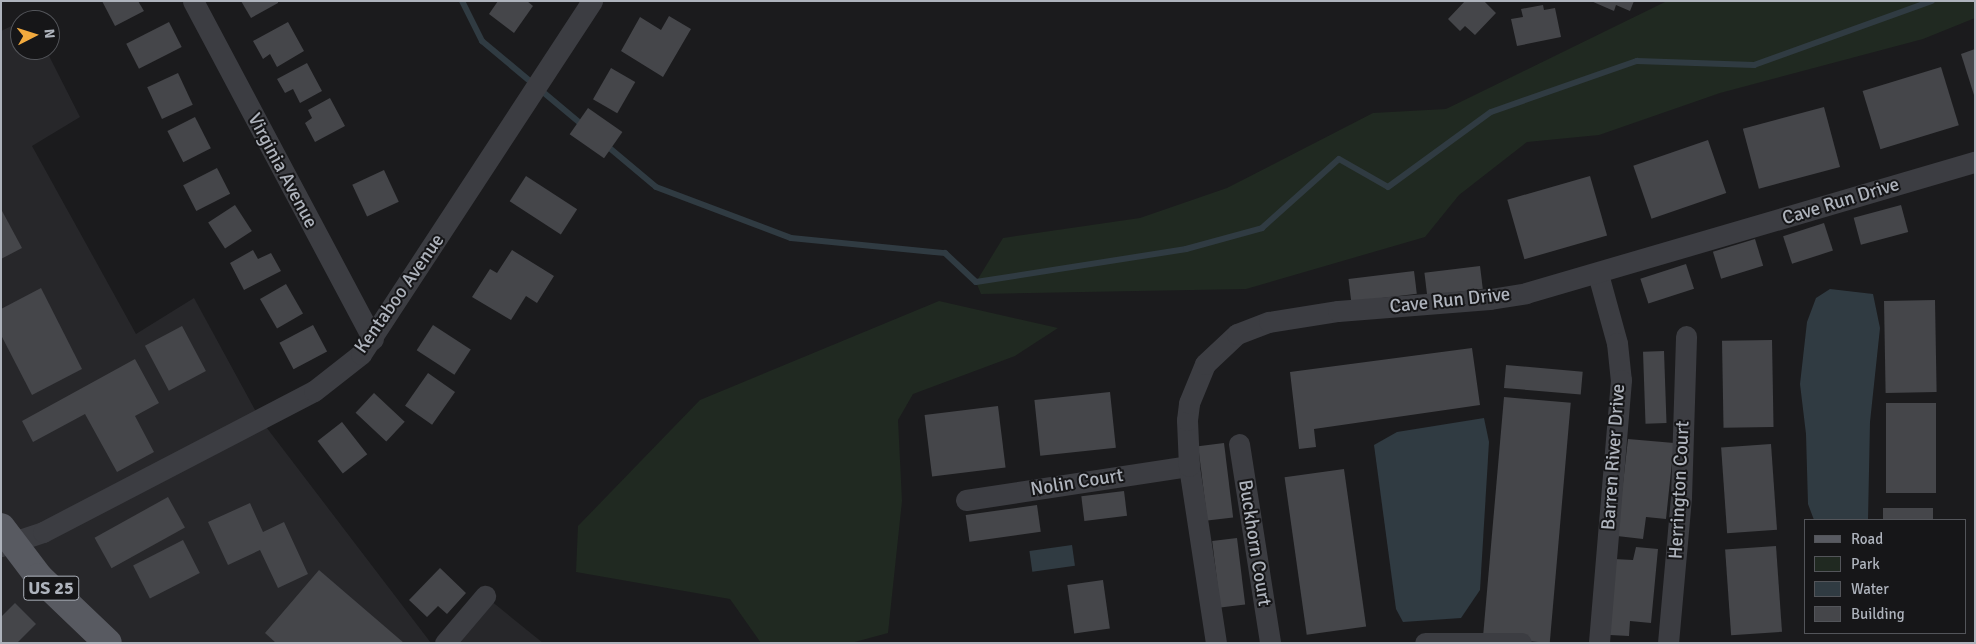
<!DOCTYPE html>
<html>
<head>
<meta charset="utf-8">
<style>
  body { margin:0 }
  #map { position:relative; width:1976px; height:644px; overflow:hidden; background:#1b1b1d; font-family:Signika,sans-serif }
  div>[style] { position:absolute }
  .built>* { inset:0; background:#27272a }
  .green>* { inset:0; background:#202921 }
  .water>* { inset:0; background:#303b42; transform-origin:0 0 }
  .stream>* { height:6px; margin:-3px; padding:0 3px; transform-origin:3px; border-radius:3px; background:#303b42 }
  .building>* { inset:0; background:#45464a; transform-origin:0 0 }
  .minor>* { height:21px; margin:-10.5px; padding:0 10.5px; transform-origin:10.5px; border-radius:10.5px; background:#3c3d42 }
  .primary>* { height:28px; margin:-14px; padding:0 14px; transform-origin:14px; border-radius:14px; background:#585a61 }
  span { translate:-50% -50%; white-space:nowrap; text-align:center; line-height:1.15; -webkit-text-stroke:4px #161618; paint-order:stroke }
  .shield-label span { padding:1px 4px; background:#161618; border:1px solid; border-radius:4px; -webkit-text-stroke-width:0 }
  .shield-label { font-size:18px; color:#aeb3bc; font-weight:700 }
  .street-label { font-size:19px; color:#aeb3bc }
  .frame { position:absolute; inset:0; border:2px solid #aeb3bc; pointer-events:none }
  .legend { position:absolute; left:1804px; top:519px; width:162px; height:115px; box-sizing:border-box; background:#161618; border:1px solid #53555a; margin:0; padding:6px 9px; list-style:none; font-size:15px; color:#aeb3bc }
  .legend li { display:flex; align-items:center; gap:10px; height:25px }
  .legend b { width:25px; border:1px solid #53555a }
  .north { position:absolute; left:10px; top:10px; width:50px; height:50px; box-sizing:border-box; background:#161618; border:1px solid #53555a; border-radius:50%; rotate:85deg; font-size:14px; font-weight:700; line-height:20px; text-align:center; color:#aeb3bc }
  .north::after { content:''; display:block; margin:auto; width:18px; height:22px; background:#f2aa3e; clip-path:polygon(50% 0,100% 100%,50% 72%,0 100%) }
</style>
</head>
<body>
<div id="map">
  <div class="built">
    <div style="clip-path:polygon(20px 22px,20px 50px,46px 50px,80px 117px,32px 146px,136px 334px,194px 298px,260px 419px,431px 643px,1px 643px,1px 31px)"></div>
    <div style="clip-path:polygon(485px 596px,543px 643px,445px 643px)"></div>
  </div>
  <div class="green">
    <div style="clip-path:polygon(1667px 1px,1975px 1px,1975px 18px,1923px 39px,1720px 93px,1599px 135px,1527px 142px,1459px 195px,1425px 237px,1246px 289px,981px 294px,976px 282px,1003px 238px,1140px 218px,1227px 188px,1373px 113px,1446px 109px)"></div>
    <div style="clip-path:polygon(939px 301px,1058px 328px,1015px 356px,913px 394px,898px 420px,902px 501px,888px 633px,851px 643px,761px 643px,730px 599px,576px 572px,578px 526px,700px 400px)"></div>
  </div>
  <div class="water">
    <div style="clip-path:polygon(1830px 289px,1873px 294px,1880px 328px,1870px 422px,1868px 520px,1814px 520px,1808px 504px,1806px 434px,1800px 384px,1807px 322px,1816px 298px)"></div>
    <div style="clip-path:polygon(1484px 418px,1489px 442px,1480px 590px,1461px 618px,1403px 622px,1396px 609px,1374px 445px,1397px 432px)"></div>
    <div style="left:1072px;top:545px;width:21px;height:43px;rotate:82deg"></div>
  </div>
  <div class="stream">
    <div style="left:462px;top:1px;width:45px;rotate:63.4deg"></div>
    <div style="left:482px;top:41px;width:134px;rotate:39.9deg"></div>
    <div style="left:606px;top:145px;width:65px;rotate:40deg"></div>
    <div style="left:656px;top:187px;width:144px;rotate:20.7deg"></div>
    <div style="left:791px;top:238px;width:155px;rotate:5.6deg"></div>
    <div style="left:945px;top:253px;width:42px;rotate:43.1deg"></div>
    <div style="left:976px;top:282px;width:213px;rotate:-8.9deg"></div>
    <div style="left:1186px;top:249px;width:79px;rotate:-15.4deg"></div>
    <div style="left:1262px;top:228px;width:103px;rotate:-41.9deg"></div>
    <div style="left:1339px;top:159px;width:56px;rotate:29.7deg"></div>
    <div style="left:1388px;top:187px;width:127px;rotate:-36.1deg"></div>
    <div style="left:1491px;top:112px;width:155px;rotate:-19.3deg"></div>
    <div style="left:1637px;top:61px;width:117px;rotate:2deg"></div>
    <div style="left:1754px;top:65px;width:189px;rotate:-19.8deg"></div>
  </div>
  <div class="building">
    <div style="clip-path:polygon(102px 1px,138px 1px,144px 11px,115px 26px)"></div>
    <div style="clip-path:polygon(241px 1px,278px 1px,278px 3px,251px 18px)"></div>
    <div style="clip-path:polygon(498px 1px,527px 1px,533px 6px,514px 33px,489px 14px)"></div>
    <div style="clip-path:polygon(1465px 1px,1484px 1px,1496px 13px,1475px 35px,1465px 26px,1460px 31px,1448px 19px)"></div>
    <div style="clip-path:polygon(1591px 1px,1634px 1px,1630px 11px,1616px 5px,1614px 11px)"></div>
    <div style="clip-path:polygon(1543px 5px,1544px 10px,1555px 8px,1561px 37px,1517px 46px,1511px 19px,1523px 17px,1521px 9px)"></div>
    <div style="clip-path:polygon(669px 16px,691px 29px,663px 77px,621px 51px,640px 17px,661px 30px)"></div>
    <div style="left:169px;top:22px;width:28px;height:48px;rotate:63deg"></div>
    <div style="clip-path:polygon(288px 22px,304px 51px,277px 67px,270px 54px,263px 59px,253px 41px)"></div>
    <div style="clip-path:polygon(1975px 49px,1975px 95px,1974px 95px,1961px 54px)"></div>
    <div style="clip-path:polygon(307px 63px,322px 91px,300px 103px,293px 89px,285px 93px,277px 79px)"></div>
    <div style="left:1941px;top:67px;width:61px;height:82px;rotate:73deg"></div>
    <div style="left:611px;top:68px;width:28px;height:36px;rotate:30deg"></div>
    <div style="left:178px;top:73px;width:35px;height:34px;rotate:65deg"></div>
    <div style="clip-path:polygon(330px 98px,345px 126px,315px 142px,305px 123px,312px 118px,308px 110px)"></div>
    <div style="left:1824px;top:107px;width:62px;height:84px;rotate:75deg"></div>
    <div style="left:588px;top:108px;width:42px;height:32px;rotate:35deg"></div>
    <div style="left:195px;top:117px;width:35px;height:31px;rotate:63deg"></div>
    <div style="left:1708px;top:140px;width:56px;height:79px;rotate:71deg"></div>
    <div style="left:217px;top:168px;width:29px;height:38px;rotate:63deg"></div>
    <div style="left:384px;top:170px;width:35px;height:35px;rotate:65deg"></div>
    <div style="left:526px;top:176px;width:61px;height:30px;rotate:33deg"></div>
    <div style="left:1590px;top:176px;width:62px;height:86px;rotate:74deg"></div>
    <div style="left:235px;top:205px;width:31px;height:32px;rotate:57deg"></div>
    <div style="left:1901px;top:205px;width:28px;height:49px;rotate:75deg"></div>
    <div style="clip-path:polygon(1px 209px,22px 248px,1px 259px)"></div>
    <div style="left:1824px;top:223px;width:29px;height:43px;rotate:72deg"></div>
    <div style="left:1755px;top:239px;width:28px;height:44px;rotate:73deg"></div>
    <div style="clip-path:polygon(253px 250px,258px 259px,271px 253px,281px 271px,244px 290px,230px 263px)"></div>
    <div style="clip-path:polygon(512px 250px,554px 276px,537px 303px,526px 296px,511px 320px,472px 297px,490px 269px,497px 273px)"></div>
    <div style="left:1686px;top:264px;width:26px;height:48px;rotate:72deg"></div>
    <div style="left:1480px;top:266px;width:23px;height:56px;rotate:83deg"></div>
    <div style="left:1414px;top:271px;width:23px;height:66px;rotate:83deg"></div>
    <div style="left:286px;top:284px;width:34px;height:30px;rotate:60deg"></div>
    <div style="clip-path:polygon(41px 288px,82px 369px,32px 395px,1px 335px,1px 309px)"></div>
    <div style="left:1935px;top:300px;width:92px;height:51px;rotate:89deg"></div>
    <div style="left:313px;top:325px;width:30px;height:38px;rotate:62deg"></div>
    <div style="left:433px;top:325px;width:45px;height:30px;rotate:33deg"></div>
    <div style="left:182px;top:326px;width:51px;height:42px;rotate:62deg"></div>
    <div style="left:1772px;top:340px;width:87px;height:50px;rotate:89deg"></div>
    <div style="clip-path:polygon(1472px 348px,1480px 405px,1314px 429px,1316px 447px,1299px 449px,1290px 372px)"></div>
    <div style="left:1664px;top:351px;width:72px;height:21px;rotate:88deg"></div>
    <div style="clip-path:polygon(135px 359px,159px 403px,135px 416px,154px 452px,117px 472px,85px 414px,33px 442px,22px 421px)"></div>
    <div style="left:1506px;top:365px;width:77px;height:23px;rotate:5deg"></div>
    <div style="left:428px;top:373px;width:33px;height:40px;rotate:35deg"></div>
    <div style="left:1110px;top:392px;width:56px;height:76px;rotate:84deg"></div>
    <div style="left:374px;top:393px;width:42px;height:27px;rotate:43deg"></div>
    <div style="left:1504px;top:397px;width:67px;height:241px;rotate:5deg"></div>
    <div style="left:1886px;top:403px;width:50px;height:90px"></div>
    <div style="left:998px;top:406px;width:62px;height:74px;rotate:83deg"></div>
    <div style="left:342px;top:422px;width:41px;height:31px;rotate:52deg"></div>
    <div style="clip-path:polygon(1628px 439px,1674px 443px,1666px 519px,1646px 517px,1643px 539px,1617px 536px)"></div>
    <div style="left:1224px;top:443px;width:75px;height:26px;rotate:83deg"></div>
    <div style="left:1771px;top:444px;width:86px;height:50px;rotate:86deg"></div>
    <div style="left:1344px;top:469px;width:159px;height:60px;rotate:82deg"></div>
    <div style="left:1124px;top:491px;width:25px;height:43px;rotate:83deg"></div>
    <div style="left:168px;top:497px;width:35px;height:84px;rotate:61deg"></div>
    <div style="clip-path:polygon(250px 503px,263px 532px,284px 522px,308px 574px,278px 588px,260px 550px,228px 565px,208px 522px)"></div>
    <div style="left:1037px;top:505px;width:27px;height:72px;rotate:82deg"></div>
    <div style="left:1933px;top:508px;width:12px;height:50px;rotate:90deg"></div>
    <div style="left:1237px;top:538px;width:67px;height:25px;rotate:83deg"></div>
    <div style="left:183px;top:540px;width:37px;height:56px;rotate:63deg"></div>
    <div style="left:1776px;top:546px;width:86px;height:51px;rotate:86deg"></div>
    <div style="clip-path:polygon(1636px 547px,1658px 549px,1651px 623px,1630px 621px,1629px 636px,1610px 635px,1614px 559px,1633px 560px)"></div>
    <div style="clip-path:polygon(440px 568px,466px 593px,447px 614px,438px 606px,427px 617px,409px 600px)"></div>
    <div style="clip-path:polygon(319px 570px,404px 643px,276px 643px,265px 633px)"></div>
    <div style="left:1103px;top:580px;width:49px;height:36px;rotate:82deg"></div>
    <div style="clip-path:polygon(15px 603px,36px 624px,17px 643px,1px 643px,1px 617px)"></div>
  </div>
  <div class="minor">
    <div style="left:193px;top:1px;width:383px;rotate:62deg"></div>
    <div style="left:1598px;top:274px;width:72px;rotate:74.6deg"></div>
    <div style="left:1617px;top:343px;width:37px;rotate:84deg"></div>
    <div style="left:1621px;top:380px;width:264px;rotate:94.8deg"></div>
    <div style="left:1239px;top:444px;width:201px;rotate:81.1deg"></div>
    <div style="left:966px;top:500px;width:226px;rotate:-8.7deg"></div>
    <div style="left:1px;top:546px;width:44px;rotate:-18.4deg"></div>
    <div style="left:43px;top:532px;width:305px;rotate:-27.5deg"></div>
    <div style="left:314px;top:391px;width:60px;rotate:-38.2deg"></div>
    <div style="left:361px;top:354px;width:422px;rotate:-56.8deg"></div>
    <div style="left:445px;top:643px;width:62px;rotate:-49.6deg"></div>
    <div style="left:1216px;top:643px;width:179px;rotate:-98.7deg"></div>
    <div style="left:1189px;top:466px;width:46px;rotate:-92.5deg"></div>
    <div style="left:1187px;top:420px;width:17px;rotate:-83deg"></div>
    <div style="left:1189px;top:403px;width:42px;rotate:-67.7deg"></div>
    <div style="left:1205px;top:364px;width:44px;rotate:-43.2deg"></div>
    <div style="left:1237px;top:334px;width:34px;rotate:-21deg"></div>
    <div style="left:1269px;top:322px;width:70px;rotate:-9.1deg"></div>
    <div style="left:1338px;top:311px;width:152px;rotate:-4.5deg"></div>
    <div style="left:1490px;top:299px;width:36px;rotate:-9deg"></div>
    <div style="left:1526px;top:293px;width:468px;rotate:-16.3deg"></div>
    <div style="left:1425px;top:643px;width:96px"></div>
    <div style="left:1668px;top:643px;width:147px;rotate:-84.9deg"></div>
    <div style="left:1681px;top:497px;width:161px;rotate:-88.2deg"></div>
  </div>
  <div class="primary">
    <div style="left:1px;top:527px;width:63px;rotate:52.8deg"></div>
    <div style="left:39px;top:577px;width:95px;rotate:43.7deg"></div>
  </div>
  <div class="shield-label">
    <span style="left:51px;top:588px">US 25</span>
  </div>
  <div class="street-label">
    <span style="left:282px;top:171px;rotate:62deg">Virginia Avenue</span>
    <span style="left:1841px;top:202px;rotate:-17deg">Cave Run Drive</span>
    <span style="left:400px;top:294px;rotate:-55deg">Kentaboo Avenue</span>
    <span style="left:1450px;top:301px;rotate:-6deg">Cave Run Drive</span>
    <span style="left:1614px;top:457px;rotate:-86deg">Barren River Drive</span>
    <span style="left:1077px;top:483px;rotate:-9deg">Nolin Court</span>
    <span style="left:1680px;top:490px;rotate:-87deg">Herrington Court</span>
    <span style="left:1254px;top:543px;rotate:81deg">Buckhorn Court</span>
  </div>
  <div class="frame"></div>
  <ul class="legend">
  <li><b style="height:6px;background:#585a61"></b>Road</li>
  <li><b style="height:14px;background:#202921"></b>Park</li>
  <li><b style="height:14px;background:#303b42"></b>Water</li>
  <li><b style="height:14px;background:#45464a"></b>Building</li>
  </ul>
  <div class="north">N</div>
</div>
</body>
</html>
